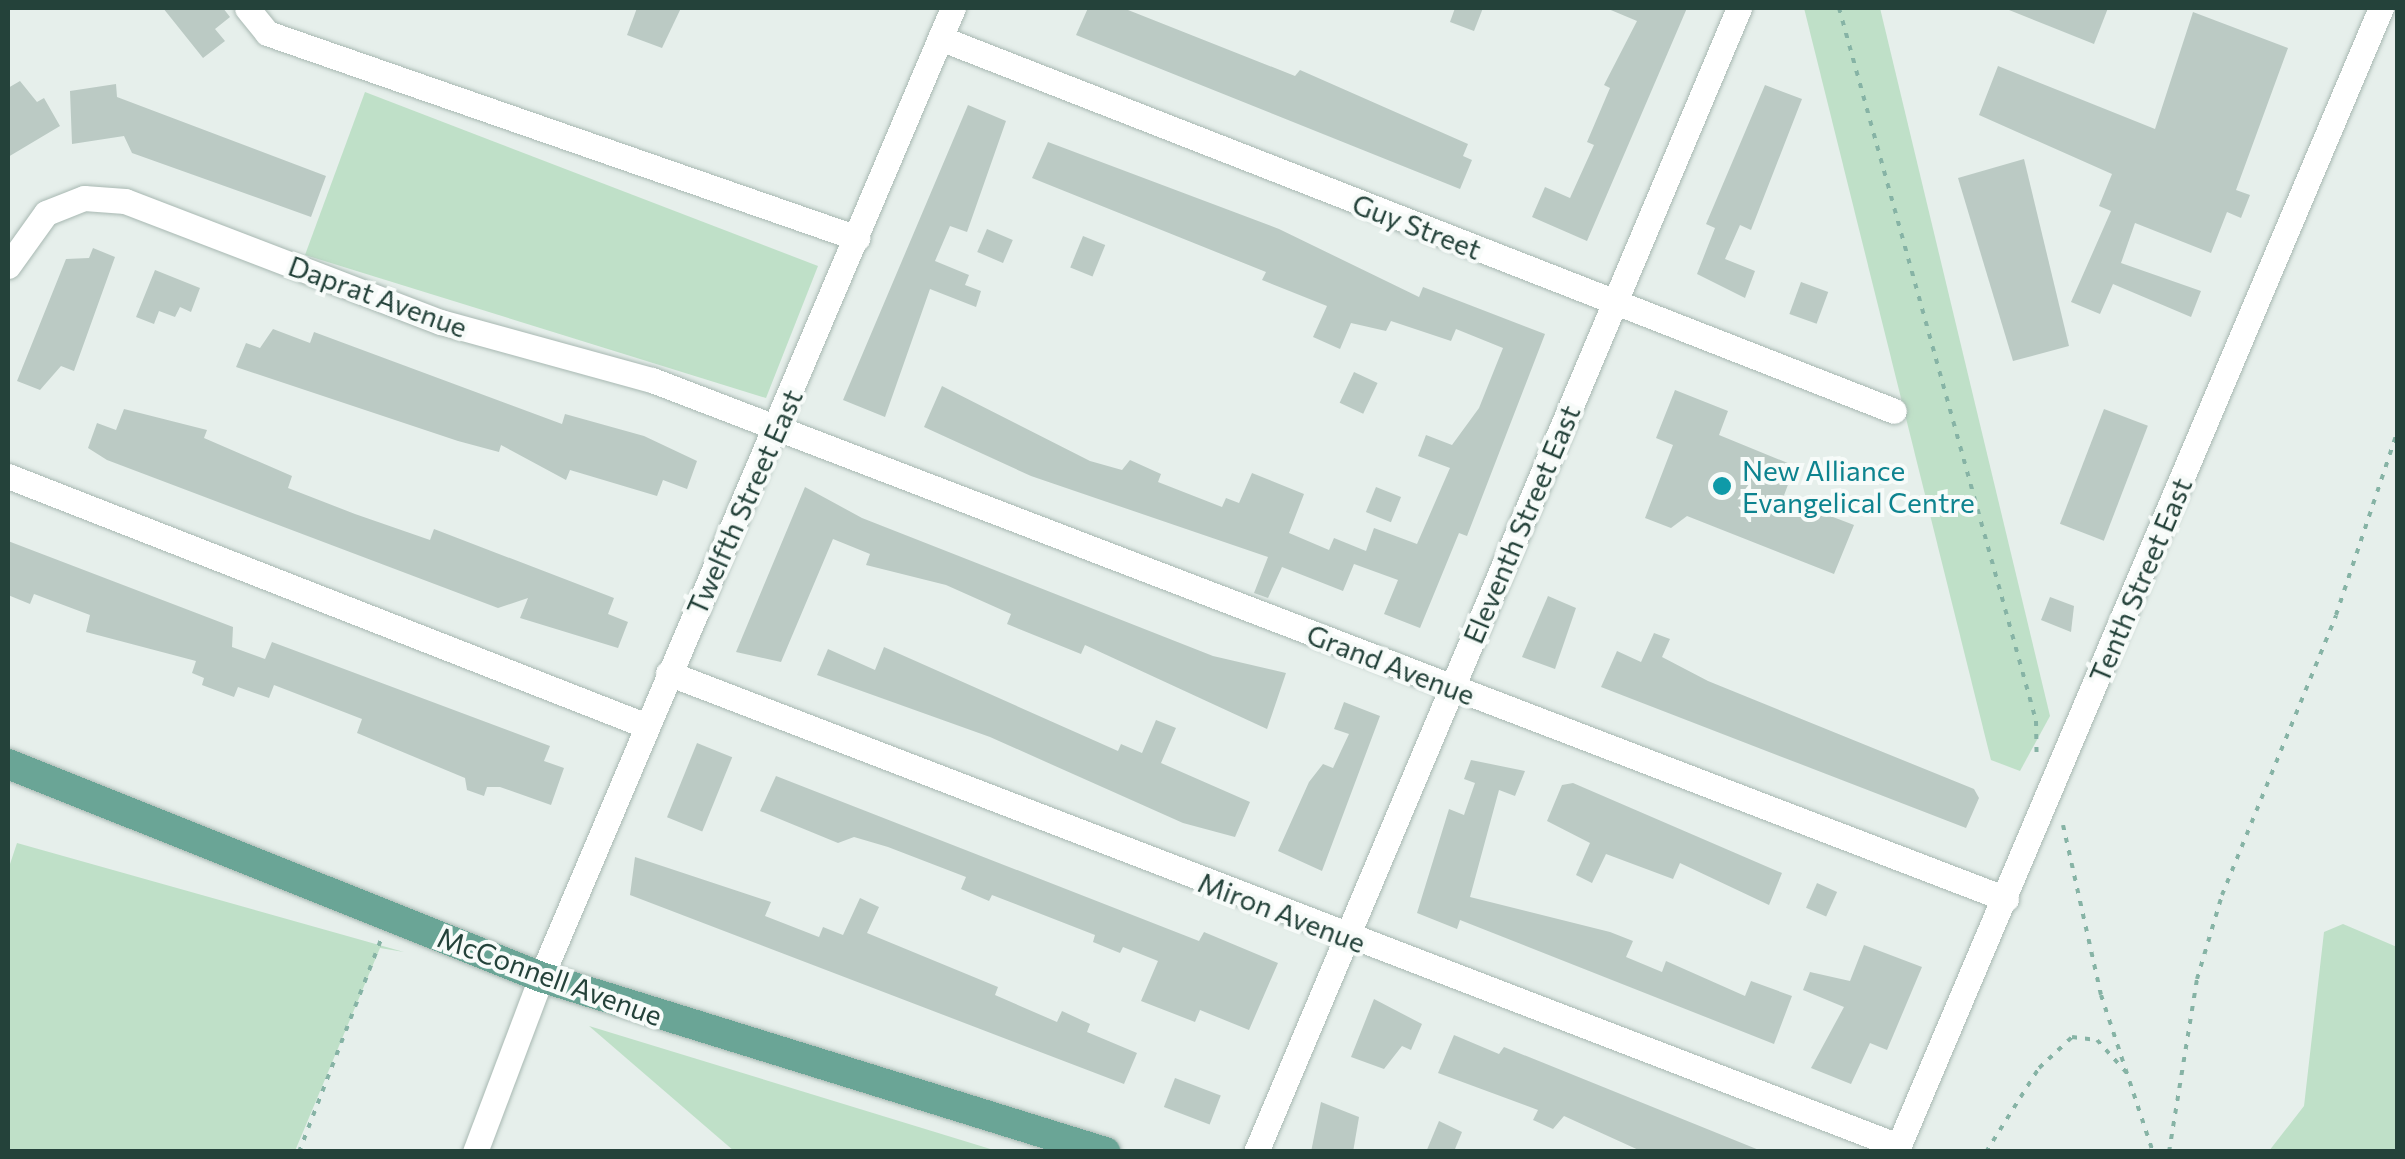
<!DOCTYPE html>
<html>
<head>
<meta charset="utf-8">
<style>
  body { margin:0 }
  #map { position:relative; width:2405px; height:1159px; overflow:hidden; background:#e6efeb; font-family:Commissioner,sans-serif }
  div>[style] { position:absolute }
  .green>* { inset:0; background:#bfe0c8 }
  .building>* { inset:0; background:#bbcac4; transform-origin:0 0 }
  .path>* { height:4px; margin-top:-2px; transform-origin:0; background:repeating-linear-gradient(90deg,#86b3a5 0 5px,transparent 0 13px) }
  .roads { filter:drop-shadow(0 0 2px #a8b8b2) drop-shadow(0 0 2px #a8b8b2) }
  .minor>* { height:25px; margin:-12.5px; padding:0 12.5px; transform-origin:12.5px; border-radius:12.5px; background:#fff }
  .major>* { height:30px; margin:-15px; padding:0 15px; transform-origin:15px; border-radius:15px; background:#6aa596 }
  .dots>* { width:28px; height:28px; translate:-50% -50%; box-sizing:border-box; border:5px solid #f7fbf9; border-radius:50% }
  span { translate:-50% -50%; white-space:nowrap; text-align:center; line-height:1.15; -webkit-text-stroke:8px #f7fbf9; paint-order:stroke }
  .street-label { font-size:28px; color:#24423a }
  .culture-label { font-size:28px; color:#0d838f }
  .left { translate:0 -50%; text-align:left }
  .frame { position:absolute; inset:0; border:10px solid #24423a; pointer-events:none }
</style>
</head>
<body>
<div id="map">
  <div class="green">
    <div style="clip-path:polygon(1804px 8px,1880px 8px,2050px 716px,2020px 771px,1991px 760px)"></div>
    <div style="clip-path:polygon(365px 92px,818px 266px,766px 398px,305px 255px)"></div>
    <div style="clip-path:polygon(17px 843px,404px 952px,380px 948px,295px 1151px,8px 1151px,8px 870px)"></div>
    <div style="clip-path:polygon(2343px 924px,2397px 947px,2397px 1151px,2269px 1151px,2304px 1106px,2324px 932px)"></div>
    <div style="clip-path:polygon(589px 1026px,997px 1151px,734px 1151px)"></div>
  </div>
  <div class="building">
    <div style="clip-path:polygon(163px 8px,223px 8px,230px 17px,215px 29px,225px 41px,203px 58px)"></div>
    <div style="clip-path:polygon(637px 8px,681px 8px,662px 48px,627px 35px)"></div>
    <div style="clip-path:polygon(1088px 8px,1123px 8px,1295px 76px,1300px 70px,1468px 144px,1463px 156px,1472px 160px,1460px 189px,1076px 35px)"></div>
    <div style="clip-path:polygon(1455px 8px,1483px 8px,1474px 31px,1450px 22px)"></div>
    <div style="clip-path:polygon(1606px 8px,1687px 8px,1587px 241px,1532px 217px,1545px 187px,1570px 198px,1594px 145px,1587px 142px,1610px 88px,1604px 85px,1637px 21px)"></div>
    <div style="clip-path:polygon(2004px 8px,2108px 8px,2094px 44px)"></div>
    <div style="clip-path:polygon(2193px 12px,2288px 48px,2236px 190px,2250px 195px,2241px 218px,2227px 212px,2211px 253px,2135px 223px,2121px 263px,2201px 291px,2191px 317px,2113px 284px,2100px 314px,2071px 302px,2111px 211px,2099px 206px,2112px 174px,1979px 115px,1998px 66px,2155px 129px)"></div>
    <div style="clip-path:polygon(20px 81px,37px 102px,44px 98px,60px 126px,8px 157px,8px 88px)"></div>
    <div style="clip-path:polygon(116px 84px,117px 97px,326px 176px,311px 217px,132px 153px,124px 136px,72px 144px,70px 91px)"></div>
    <div style="clip-path:polygon(1765px 85px,1802px 99px,1751px 230px,1740px 225px,1725px 259px,1755px 271px,1745px 298px,1697px 274px,1715px 228px,1706px 224px)"></div>
    <div style="clip-path:polygon(968px 105px,1006px 121px,967px 232px,950px 226px,935px 261px,969px 275px,965px 285px,981px 291px,976px 307px,930px 289px,885px 417px,843px 400px)"></div>
    <div style="clip-path:polygon(1048px 142px,1279px 229px,1419px 297px,1423px 287px,1545px 334px,1467px 536px,1459px 533px,1420px 628px,1384px 614px,1398px 580px,1354px 564px,1343px 591px,1282px 567px,1268px 598px,1254px 593px,1268px 557px,1031px 476px,924px 427px,942px 386px,1090px 461px,1122px 470px,1130px 460px,1161px 474px,1158px 482px,1222px 507px,1226px 498px,1239px 503px,1252px 473px,1304px 494px,1289px 533px,1329px 550px,1334px 538px,1366px 551px,1374px 528px,1417px 544px,1450px 468px,1418px 456px,1426px 435px,1452px 445px,1479px 408px,1503px 348px,1456px 329px,1451px 341px,1391px 321px,1386px 331px,1351px 323px,1340px 349px,1313px 337px,1327px 306px,1262px 280px,1266px 272px,1032px 178px)"></div>
    <div style="clip-path:polygon(2024px 159px,2069px 346px,2013px 361px,1958px 178px)"></div>
    <div style="left:987px;top:229px;width:28px;height:25px;rotate:23deg"></div>
    <div style="left:1083px;top:236px;width:24px;height:34px;rotate:22deg"></div>
    <div style="clip-path:polygon(93px 248px,115px 257px,74px 371px,61px 366px,40px 390px,17px 381px,66px 259px,89px 258px)"></div>
    <div style="clip-path:polygon(155px 270px,200px 288px,191px 312px,180px 307px,175px 317px,159px 311px,154px 324px,136px 317px)"></div>
    <div style="left:1801px;top:282px;width:29px;height:34px;rotate:20deg"></div>
    <div style="clip-path:polygon(273px 329px,310px 343px,314px 332px,562px 424px,565px 414px,644px 436px,697px 461px,687px 489px,663px 480px,657px 496px,570px 470px,566px 480px,501px 445px,499px 452px,458px 441px,236px 367px,246px 343px,260px 348px)"></div>
    <div style="left:1354px;top:372px;width:26px;height:34px;rotate:25deg"></div>
    <div style="clip-path:polygon(1675px 390px,1728px 411px,1719px 435px,1795px 466px,1783px 498px,1854px 525px,1834px 574px,1687px 516px,1671px 528px,1645px 518px,1673px 445px,1656px 438px)"></div>
    <div style="clip-path:polygon(124px 409px,207px 430px,204px 438px,292px 476px,288px 488px,355px 514px,430px 540px,434px 529px,614px 598px,608px 614px,628px 622px,618px 648px,520px 618px,528px 598px,498px 608px,107px 460px,88px 448px,97px 423px,116px 430px)"></div>
    <div style="left:2104px;top:409px;width:47px;height:123px;rotate:21deg"></div>
    <div style="clip-path:polygon(805px 487px,862px 518px,1213px 656px,1286px 673px,1267px 729px,1085px 645px,1081px 654px,1007px 624px,1011px 614px,946px 585px,866px 565px,870px 554px,833px 539px,781px 662px,736px 652px)"></div>
    <div style="left:1376px;top:487px;width:27px;height:27px;rotate:22deg"></div>
    <div style="clip-path:polygon(8px 541px,233px 627px,232px 647px,265px 659px,272px 642px,550px 746px,544px 761px,564px 768px,551px 805px,500px 787px,487px 787px,484px 796px,467px 790px,465px 778px,357px 733px,362px 719px,274px 685px,269px 698px,238px 687px,234px 697px,202px 685px,204px 678px,192px 673px,196px 661px,86px 632px,90px 615px,34px 594px,30px 604px,8px 595px)"></div>
    <div style="clip-path:polygon(1548px 596px,1576px 608px,1555px 669px,1522px 657px)"></div>
    <div style="clip-path:polygon(2050px 597px,2074px 606px,2071px 632px,2041px 620px)"></div>
    <div style="clip-path:polygon(1654px 633px,1670px 639px,1662px 657px,1708px 681px,1974px 789px,1979px 798px,1966px 828px,1601px 687px,1617px 651px,1641px 662px)"></div>
    <div style="clip-path:polygon(884px 647px,1118px 751px,1121px 744px,1142px 753px,1156px 720px,1176px 728px,1161px 763px,1250px 802px,1235px 837px,1183px 823px,990px 737px,817px 675px,828px 649px,875px 670px)"></div>
    <div style="clip-path:polygon(1344px 702px,1380px 716px,1322px 871px,1278px 851px,1309px 782px,1323px 764px,1333px 768px,1349px 734px,1334px 729px)"></div>
    <div style="left:697px;top:743px;width:38px;height:80px;rotate:22deg"></div>
    <div style="clip-path:polygon(1471px 760px,1525px 771px,1515px 796px,1499px 790px,1470px 897px,1610px 932px,1633px 941px,1626px 957px,1662px 972px,1666px 961px,1745px 996px,1751px 981px,1792px 996px,1774px 1044px,1460px 920px,1457px 929px,1417px 913px,1449px 809px,1464px 815px,1475px 783px,1464px 779px)"></div>
    <div style="clip-path:polygon(776px 776px,1199px 941px,1204px 932px,1278px 963px,1249px 1030px,1200px 1010px,1195px 1022px,1141px 1001px,1158px 961px,1123px 947px,1120px 953px,1093px 942px,1095px 935px,992px 895px,989px 901px,961px 889px,966px 877px,888px 847px,854px 837px,838px 843px,760px 811px)"></div>
    <div style="clip-path:polygon(1573px 783px,1782px 873px,1769px 905px,1680px 863px,1673px 879px,1606px 854px,1592px 883px,1576px 875px,1590px 843px,1547px 821px,1562px 785px)"></div>
    <div style="clip-path:polygon(635px 857px,771px 902px,765px 916px,819px 937px,823px 927px,843px 935px,860px 898px,879px 907px,867px 933px,998px 987px,995px 995px,1057px 1022px,1062px 1011px,1090px 1024px,1087px 1032px,1137px 1053px,1124px 1084px,630px 895px)"></div>
    <div style="left:1817px;top:883px;width:22px;height:27px;rotate:24deg"></div>
    <div style="clip-path:polygon(1864px 945px,1922px 967px,1887px 1050px,1870px 1043px,1851px 1084px,1811px 1068px,1844px 1007px,1803px 990px,1810px 972px,1850px 981px)"></div>
    <div style="clip-path:polygon(1374px 999px,1422px 1024px,1411px 1050px,1402px 1046px,1384px 1069px,1351px 1057px)"></div>
    <div style="clip-path:polygon(1454px 1035px,1499px 1054px,1504px 1047px,1764px 1152px,1643px 1152px,1564px 1116px,1553px 1129px,1533px 1120px,1538px 1110px,1438px 1073px)"></div>
    <div style="left:1175px;top:1078px;width:49px;height:31px;rotate:21deg"></div>
    <div style="clip-path:polygon(1321px 1102px,1359px 1117px,1353px 1152px,1311px 1152px)"></div>
    <div style="clip-path:polygon(1439px 1121px,1462px 1132px,1455px 1149px,1426px 1152px)"></div>
  </div>
  <div class="path">
    <div style="left:1839px;top:8px;width:740px;rotate:74.55deg"></div>
    <div style="left:2036px;top:721px;width:39px;rotate:89deg"></div>
    <div style="left:2063px;top:825px;width:174px;rotate:77.4deg"></div>
    <div style="left:2101px;top:995px;width:165px;rotate:71.7deg"></div>
    <div style="left:299px;top:1152px;width:228px;rotate:-68.9deg"></div>
    <div style="left:1986px;top:1152px;width:99px;rotate:-57.8deg"></div>
    <div style="left:2039px;top:1068px;width:45px;rotate:-43.2deg"></div>
    <div style="left:2072px;top:1037px;width:25px;rotate:7deg"></div>
    <div style="left:2097px;top:1040px;width:45px;rotate:47.7deg"></div>
    <div style="left:2169px;top:1152px;width:175px;rotate:-80.8deg"></div>
    <div style="left:2197px;top:979px;width:88px;rotate:-73.4deg"></div>
    <div style="left:2222px;top:895px;width:302px;rotate:-67.8deg"></div>
    <div style="left:2336px;top:615px;width:195px;rotate:-71.5deg"></div>
  </div>
  <div class="roads">
    <div class="minor">
      <div style="left:247px;top:8px;width:32px;rotate:51deg"></div>
      <div style="left:267px;top:33px;width:625px;rotate:19.16deg"></div>
      <div style="left:940px;top:38px;width:1024px;rotate:21.35deg"></div>
      <div style="left:8px;top:266px;width:65px;rotate:-54.4deg"></div>
      <div style="left:46px;top:213px;width:41px;rotate:-21.5deg"></div>
      <div style="left:84px;top:198px;width:41px;rotate:4.2deg"></div>
      <div style="left:125px;top:201px;width:338px;rotate:21deg"></div>
      <div style="left:441px;top:322px;width:219px;rotate:15.4deg"></div>
      <div style="left:652px;top:380px;width:1450px;rotate:20.97deg"></div>
      <div style="left:8px;top:476px;width:686px;rotate:21.37deg"></div>
      <div style="left:668px;top:673px;width:1318px;rotate:21.03deg"></div>
      <div style="left:475px;top:1152px;width:187px;rotate:-69.3deg"></div>
      <div style="left:541px;top:977px;width:1053px;rotate:-66.97deg"></div>
      <div style="left:1256px;top:1152px;width:1242px;rotate:-67.11deg"></div>
      <div style="left:1896px;top:1152px;width:1243px;rotate:-67.03deg"></div>
    </div>
    <div class="major">
      <div style="left:8px;top:764px;width:574px;rotate:21.78deg"></div>
      <div style="left:541px;top:977px;width:591px;rotate:17.24deg"></div>
    </div>
  </div>
  <div class="dots">
    <div style="left:1722px;top:486px;background:#0f9aa8"></div>
  </div>
  <div class="street-label">
    <span style="left:1417px;top:226px;rotate:21deg">Guy Street</span>
    <span style="left:378px;top:296px;rotate:20deg">Daprat Avenue</span>
    <span style="left:744px;top:502px;rotate:-66deg">Twelfth Street East</span>
    <span style="left:1521px;top:524px;rotate:-67deg">Eleventh Street East</span>
    <span style="left:2140px;top:580px;rotate:-67deg">Tenth Street East</span>
    <span style="left:1391px;top:664px;rotate:21deg">Grand Avenue</span>
    <span style="left:1282px;top:912px;rotate:21deg">Miron Avenue</span>
    <span style="left:550px;top:976px;rotate:20deg">McConnell Avenue</span>
  </div>
  <div class="culture-label">
    <span class="left" style="left:1742px;top:486px">New Alliance<br>Evangelical Centre</span>
  </div>
  <div class="frame"></div>
</div>
</body>
</html>
